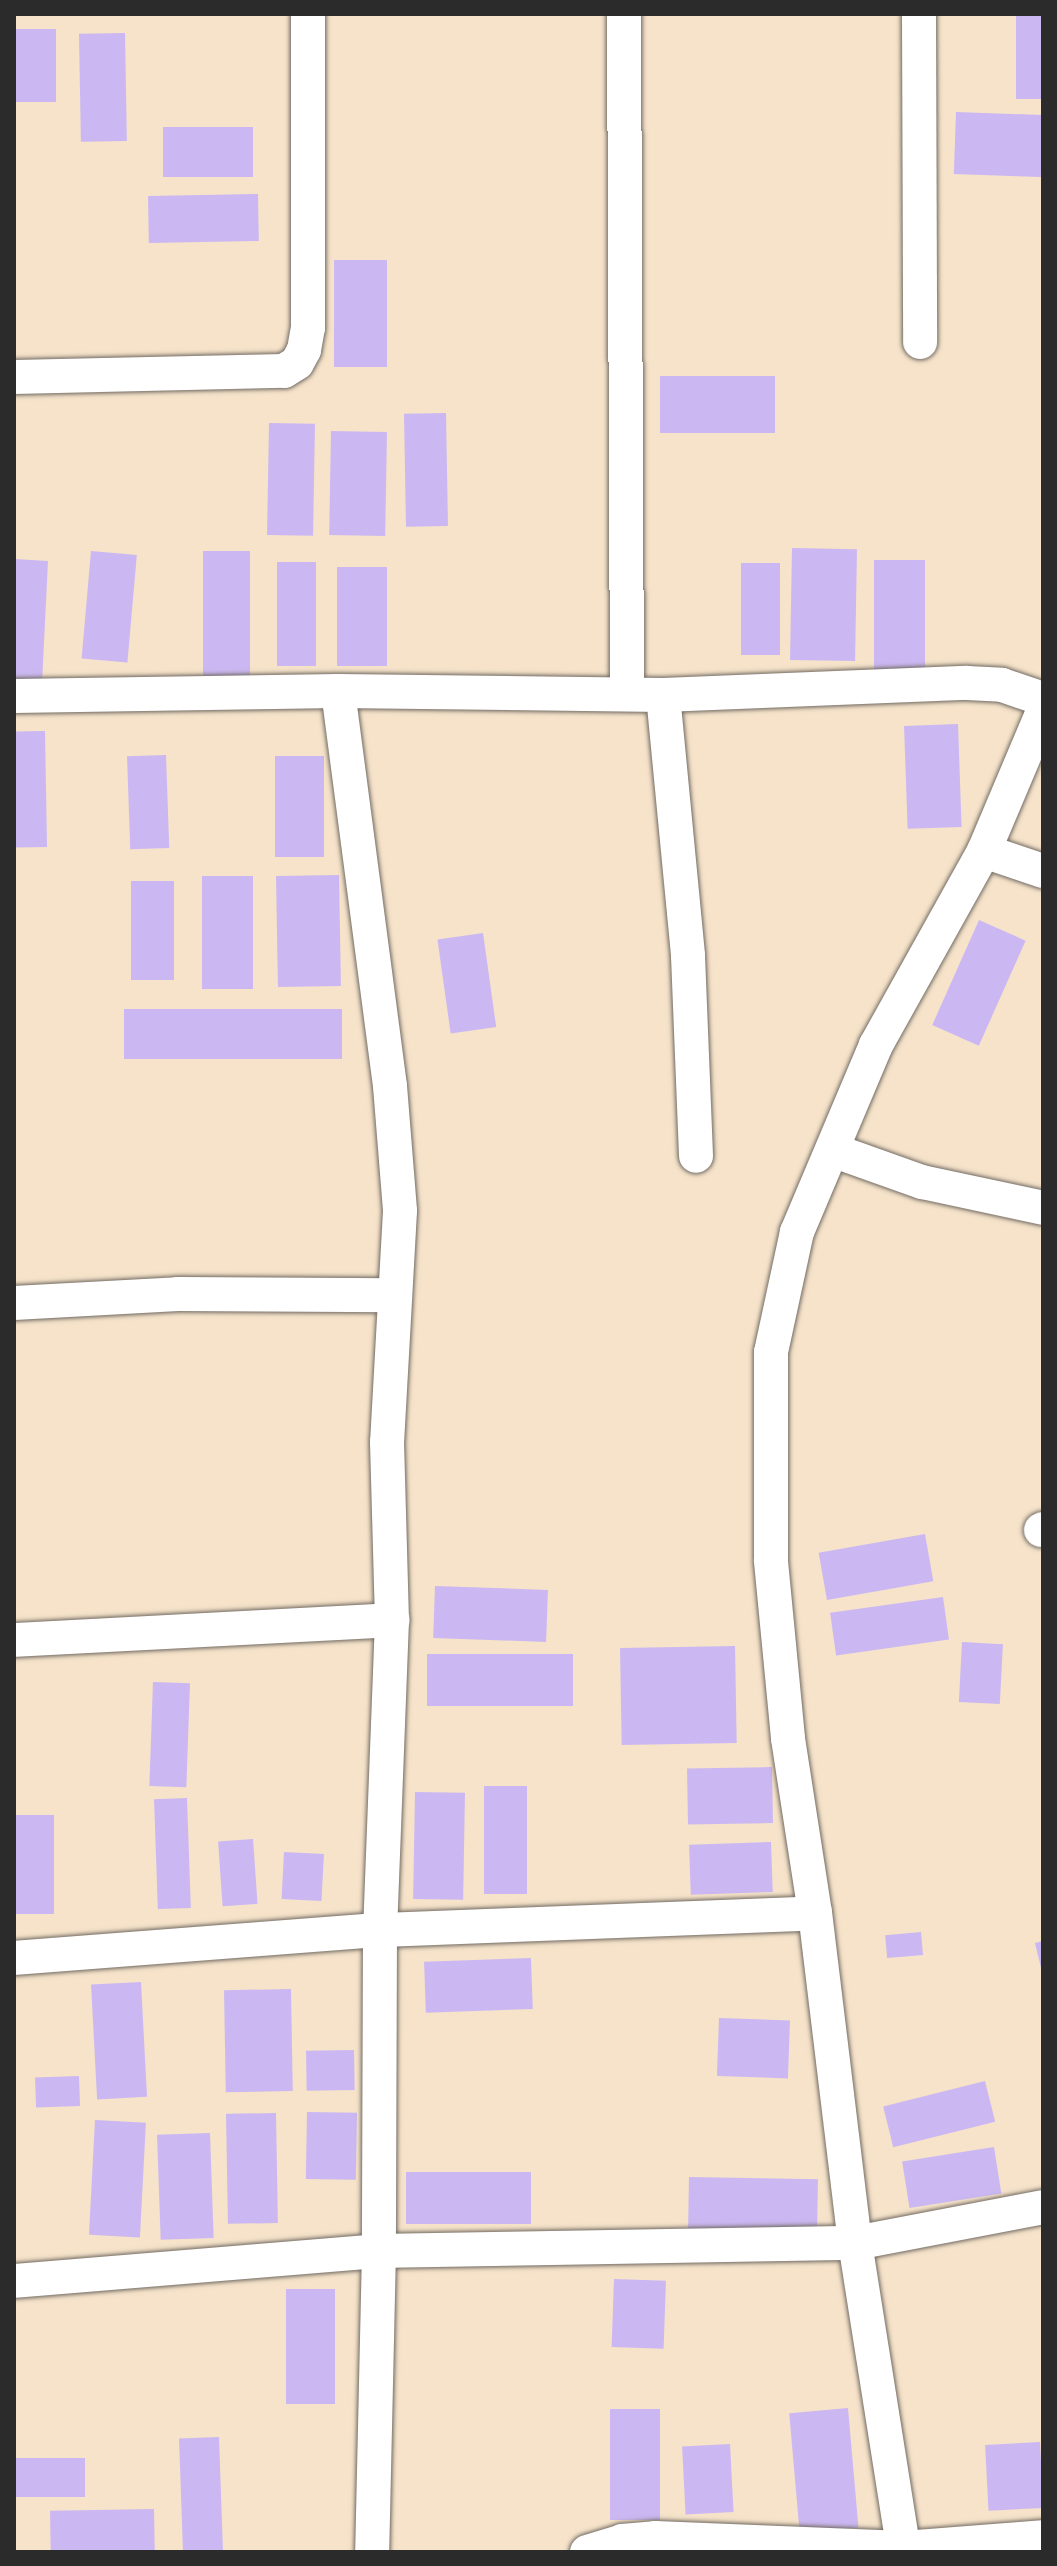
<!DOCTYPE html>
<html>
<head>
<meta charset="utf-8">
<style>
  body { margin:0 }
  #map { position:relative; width:1057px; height:2566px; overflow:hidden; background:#f6e3ca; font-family:"Playpen Sans",sans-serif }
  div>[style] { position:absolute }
  .building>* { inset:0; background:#cbb8f2; transform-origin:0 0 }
  .roads { filter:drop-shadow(0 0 2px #726b63) drop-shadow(0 0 2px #726b63) }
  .minor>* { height:34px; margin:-17px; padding:0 17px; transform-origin:17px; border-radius:17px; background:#fff }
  span { translate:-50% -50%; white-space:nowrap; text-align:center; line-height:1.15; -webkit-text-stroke:8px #fcf5e5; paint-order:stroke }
  .frame { position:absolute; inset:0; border:16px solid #2b2b2b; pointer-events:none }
</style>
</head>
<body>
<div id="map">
  <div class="building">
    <div style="left:1016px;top:14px;width:27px;height:85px"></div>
    <div style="left:14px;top:29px;width:42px;height:73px"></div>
    <div style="left:125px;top:33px;width:108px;height:46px;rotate:89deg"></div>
    <div style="left:956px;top:112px;width:87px;height:62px;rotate:2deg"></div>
    <div style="left:163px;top:127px;width:90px;height:50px"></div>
    <div style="left:258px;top:194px;width:47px;height:110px;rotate:89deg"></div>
    <div style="left:334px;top:260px;width:53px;height:107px"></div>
    <div style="left:775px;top:376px;width:57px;height:115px;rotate:90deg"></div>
    <div style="left:446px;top:413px;width:113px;height:42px;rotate:89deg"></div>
    <div style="left:269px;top:423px;width:46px;height:112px;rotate:1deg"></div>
    <div style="left:331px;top:431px;width:56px;height:104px;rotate:1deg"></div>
    <div style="left:792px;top:548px;width:65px;height:112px;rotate:1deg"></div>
    <div style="left:91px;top:551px;width:46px;height:108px;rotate:5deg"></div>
    <div style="left:203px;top:551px;width:47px;height:127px"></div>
    <div style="clip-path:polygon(14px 559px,48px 561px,42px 683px,14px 682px)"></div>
    <div style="left:874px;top:560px;width:51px;height:111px"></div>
    <div style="left:277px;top:562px;width:39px;height:104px"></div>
    <div style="left:741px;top:563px;width:39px;height:92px"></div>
    <div style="left:337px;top:567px;width:50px;height:99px"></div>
    <div style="left:958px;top:724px;width:103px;height:54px;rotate:88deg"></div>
    <div style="left:45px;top:731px;width:116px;height:31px;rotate:89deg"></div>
    <div style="left:166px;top:755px;width:93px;height:39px;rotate:88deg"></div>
    <div style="left:275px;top:756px;width:49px;height:101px"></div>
    <div style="left:339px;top:875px;width:111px;height:63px;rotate:89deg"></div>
    <div style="left:202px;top:876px;width:51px;height:113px"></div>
    <div style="left:131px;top:881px;width:43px;height:99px"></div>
    <div style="left:979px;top:920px;width:51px;height:115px;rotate:24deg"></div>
    <div style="left:483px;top:933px;width:95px;height:46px;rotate:82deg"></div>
    <div style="left:124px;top:1009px;width:218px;height:50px"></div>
    <div style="left:925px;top:1534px;width:48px;height:108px;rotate:80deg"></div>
    <div style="left:435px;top:1586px;width:113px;height:52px;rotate:2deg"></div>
    <div style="left:943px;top:1597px;width:43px;height:114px;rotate:82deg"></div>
    <div style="left:962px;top:1642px;width:41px;height:60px;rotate:3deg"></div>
    <div style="left:735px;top:1646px;width:97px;height:115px;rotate:89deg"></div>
    <div style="left:573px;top:1654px;width:52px;height:146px;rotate:90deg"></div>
    <div style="left:153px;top:1682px;width:37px;height:104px;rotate:2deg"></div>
    <div style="left:772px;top:1767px;width:56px;height:85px;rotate:89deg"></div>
    <div style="left:484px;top:1786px;width:43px;height:108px"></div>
    <div style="left:415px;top:1792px;width:50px;height:107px;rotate:1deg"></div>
    <div style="left:187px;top:1798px;width:110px;height:33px;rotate:88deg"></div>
    <div style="left:14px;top:1815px;width:40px;height:99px"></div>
    <div style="left:253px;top:1839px;width:65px;height:35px;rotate:86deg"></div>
    <div style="left:771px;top:1842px;width:50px;height:82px;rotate:88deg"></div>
    <div style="left:284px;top:1852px;width:40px;height:47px;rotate:3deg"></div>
    <div style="left:921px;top:1932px;width:23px;height:36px;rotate:85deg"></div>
    <div style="clip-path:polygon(1043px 1941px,1043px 1972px,1042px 1972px,1035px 1943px)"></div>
    <div style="left:531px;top:1958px;width:51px;height:107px;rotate:88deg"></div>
    <div style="left:141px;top:1982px;width:115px;height:50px;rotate:87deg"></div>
    <div style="left:291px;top:1989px;width:102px;height:67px;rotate:89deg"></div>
    <div style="left:719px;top:2018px;width:71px;height:58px;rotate:2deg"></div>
    <div style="left:354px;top:2050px;width:40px;height:48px;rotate:89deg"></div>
    <div style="left:79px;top:2076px;width:30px;height:44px;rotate:88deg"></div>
    <div style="left:985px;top:2081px;width:42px;height:105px;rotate:76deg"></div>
    <div style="left:307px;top:2112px;width:50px;height:67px;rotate:1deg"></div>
    <div style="left:276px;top:2113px;width:110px;height:50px;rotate:89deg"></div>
    <div style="left:95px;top:2120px;width:51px;height:115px;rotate:3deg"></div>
    <div style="left:210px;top:2133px;width:105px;height:53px;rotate:88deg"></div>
    <div style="left:994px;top:2147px;width:47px;height:93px;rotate:81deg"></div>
    <div style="left:406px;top:2172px;width:125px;height:52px"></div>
    <div style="left:689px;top:2177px;width:129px;height:54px;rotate:1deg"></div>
    <div style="left:614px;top:2279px;width:52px;height:68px;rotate:2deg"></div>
    <div style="left:286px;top:2289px;width:49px;height:115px"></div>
    <div style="left:848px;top:2408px;width:120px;height:59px;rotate:85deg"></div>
    <div style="left:610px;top:2409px;width:50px;height:111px"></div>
    <div style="left:219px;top:2437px;width:115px;height:40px;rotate:88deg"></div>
    <div style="left:1040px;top:2442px;width:66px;height:55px;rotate:87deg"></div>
    <div style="left:730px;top:2444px;width:68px;height:48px;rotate:87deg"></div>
    <div style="left:14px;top:2458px;width:71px;height:39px"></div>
    <div style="left:154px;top:2509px;width:43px;height:104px;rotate:89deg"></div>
  </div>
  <div class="roads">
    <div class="minor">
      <div style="left:624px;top:14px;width:679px;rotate:89.75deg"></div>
      <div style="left:919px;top:14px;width:328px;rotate:89.8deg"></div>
      <div style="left:14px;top:377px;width:270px;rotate:-1.3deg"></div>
      <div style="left:284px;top:371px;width:15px;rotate:-32deg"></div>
      <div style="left:297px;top:363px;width:15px;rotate:-62deg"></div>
      <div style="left:304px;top:350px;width:22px;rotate:-80deg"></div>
      <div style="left:308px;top:328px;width:314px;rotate:-90deg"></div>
      <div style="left:338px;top:691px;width:398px;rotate:82.5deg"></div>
      <div style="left:390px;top:1086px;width:125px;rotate:85.4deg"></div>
      <div style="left:400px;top:1211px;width:231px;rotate:93.2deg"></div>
      <div style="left:387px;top:1442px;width:178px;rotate:88.4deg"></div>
      <div style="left:392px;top:1620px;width:310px;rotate:92.2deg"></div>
      <div style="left:380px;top:1930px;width:321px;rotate:90.2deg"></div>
      <div style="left:379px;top:2251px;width:301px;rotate:91.3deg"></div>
      <div style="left:663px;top:695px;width:262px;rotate:84.5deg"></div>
      <div style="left:688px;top:956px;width:200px;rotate:87.7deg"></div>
      <div style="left:14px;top:696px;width:324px;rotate:-0.9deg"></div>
      <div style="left:338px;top:691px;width:325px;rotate:0.7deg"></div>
      <div style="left:663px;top:695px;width:304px;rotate:-2.3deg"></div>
      <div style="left:967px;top:683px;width:35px;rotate:3deg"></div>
      <div style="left:1002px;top:685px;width:43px;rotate:18.9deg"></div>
      <div style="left:984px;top:851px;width:62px;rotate:18.7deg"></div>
      <div style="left:832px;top:1150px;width:96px;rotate:19.6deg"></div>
      <div style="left:922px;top:1182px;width:124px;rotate:12.1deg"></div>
      <div style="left:14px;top:1303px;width:164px;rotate:-3.1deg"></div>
      <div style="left:178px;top:1294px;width:216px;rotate:0.3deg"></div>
      <div style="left:1041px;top:1530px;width:2px;rotate:-27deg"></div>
      <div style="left:14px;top:1640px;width:379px;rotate:-3deg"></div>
      <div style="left:14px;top:1958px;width:367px;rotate:-4.4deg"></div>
      <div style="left:380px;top:1930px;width:435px;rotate:-2.2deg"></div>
      <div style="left:14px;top:2281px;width:366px;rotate:-4.7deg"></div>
      <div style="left:379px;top:2251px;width:476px;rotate:-1deg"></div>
      <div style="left:855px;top:2243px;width:191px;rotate:-10.8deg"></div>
      <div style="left:587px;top:2552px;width:37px;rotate:-17deg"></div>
      <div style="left:622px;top:2541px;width:33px;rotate:-5deg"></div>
      <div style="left:655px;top:2538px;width:249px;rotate:2.3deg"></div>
      <div style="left:904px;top:2548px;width:139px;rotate:-4.5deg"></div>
      <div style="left:904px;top:2552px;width:313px;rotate:-99deg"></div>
      <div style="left:855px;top:2243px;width:332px;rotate:-96.9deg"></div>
      <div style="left:815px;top:1913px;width:177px;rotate:-98.8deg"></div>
      <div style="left:788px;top:1738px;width:179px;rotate:-95.5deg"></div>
      <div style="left:771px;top:1560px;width:208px;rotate:-90deg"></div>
      <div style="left:771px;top:1352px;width:123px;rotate:-77.8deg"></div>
      <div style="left:797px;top:1232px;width:203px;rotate:-67.1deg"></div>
      <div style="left:876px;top:1045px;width:222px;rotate:-60.9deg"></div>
      <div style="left:984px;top:851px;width:152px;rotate:-67.1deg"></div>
    </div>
  </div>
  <div class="frame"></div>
</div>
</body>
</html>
